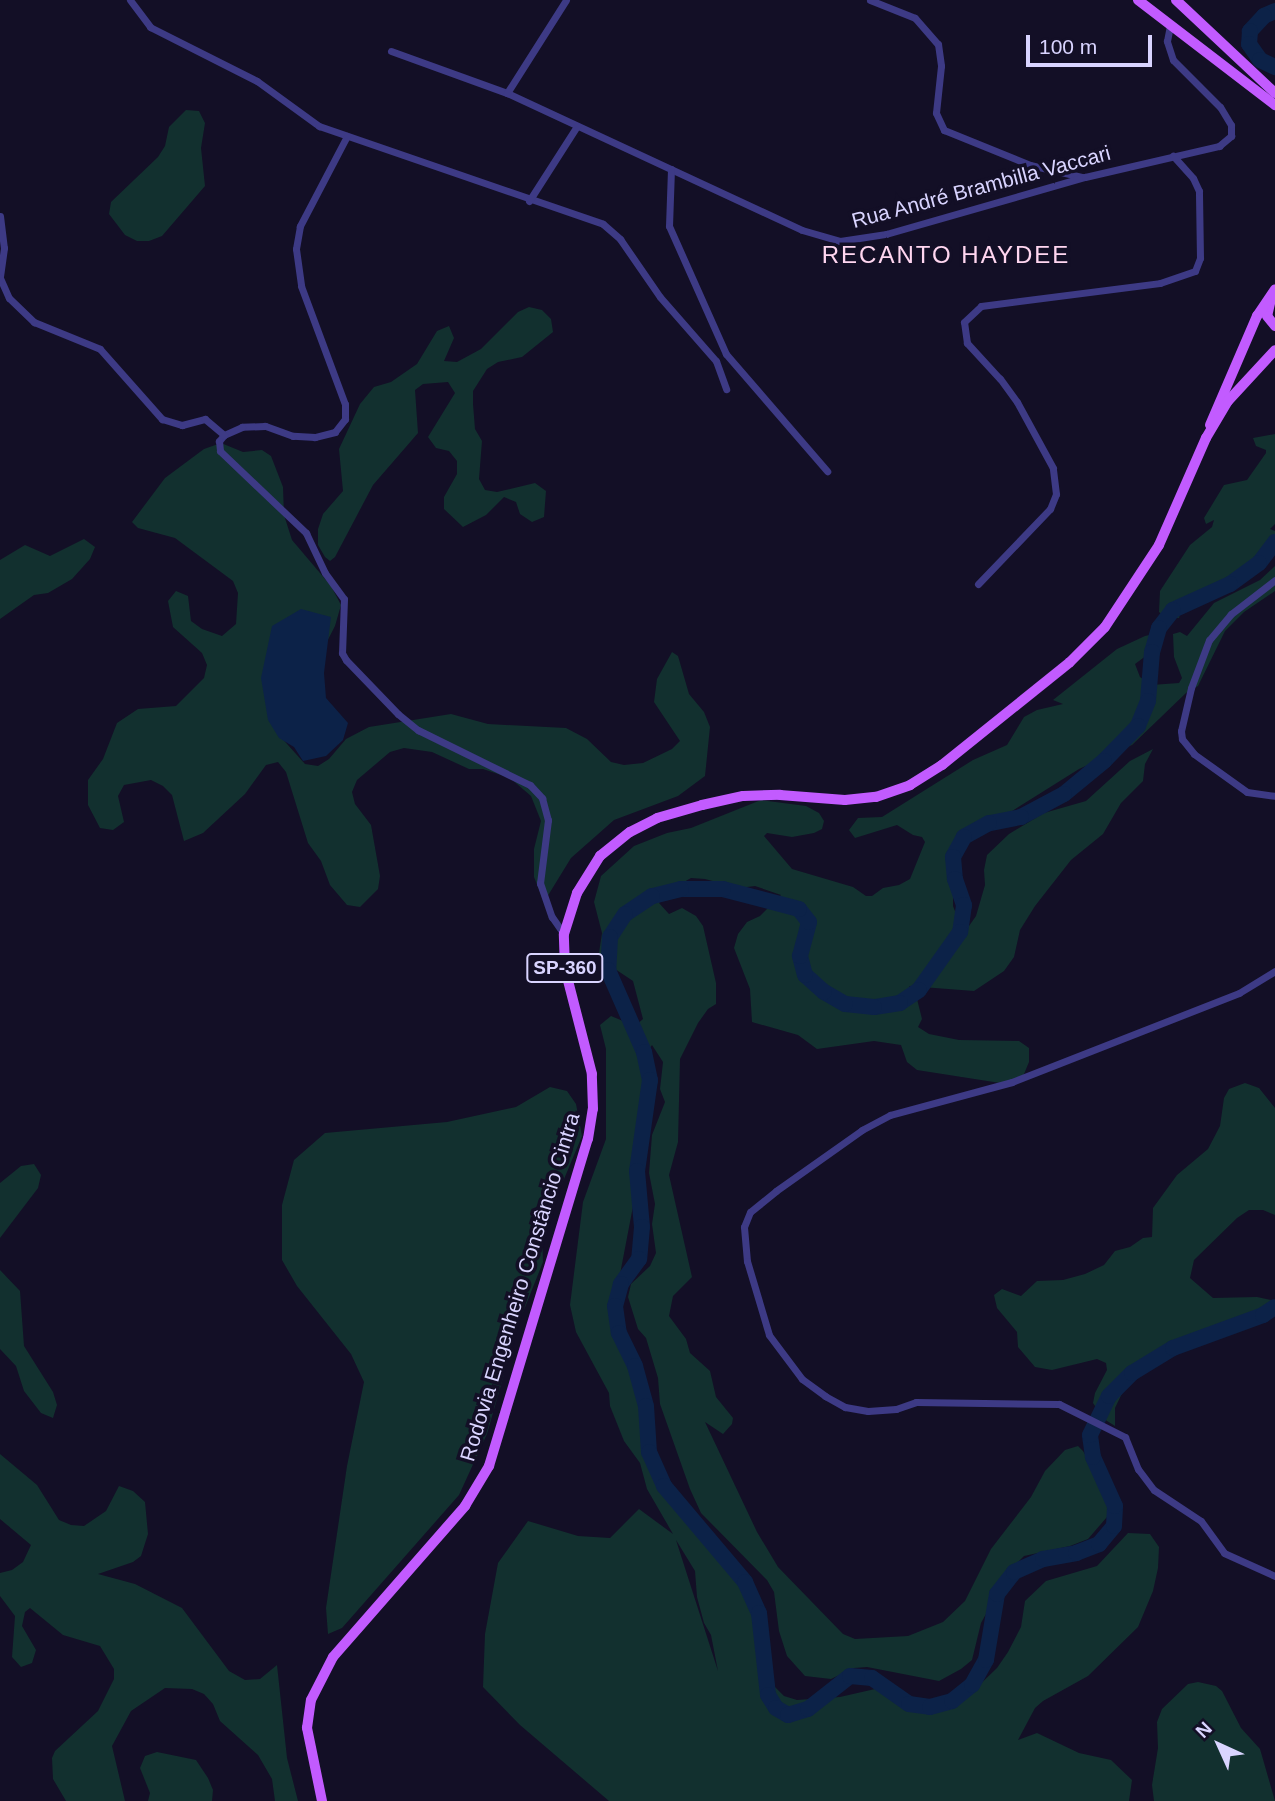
<!DOCTYPE html>
<html>
<head>
<meta charset="utf-8">
<style>
  body { margin:0 }
  #map { position:relative; width:1275px; height:1801px; overflow:hidden; background:#130f26; font-family:Helvetica,sans-serif }
  div>[style] { position:absolute }
  .green>* { inset:0; background:#12302f }
  .water>* { inset:0; background:#0c2248 }
  .river>* { height:16px; margin:-8px; padding:0 8px; transform-origin:8px; border-radius:8px; background:#0c2248 }
  .street>* { height:7px; margin:-3.5px; padding:0 3.5px; transform-origin:3.5px; border-radius:3.5px; background:#3d3a85 }
  .primary>* { height:10px; margin:-5px; padding:0 5px; transform-origin:5px; border-radius:5px; background:#c25bff }
  span { translate:-50% -50%; white-space:nowrap; text-align:center; line-height:1.15; -webkit-text-stroke:7px #130f26; paint-order:stroke }
  .shield-label span { padding:2px 5px; background:#130f26; border:2px solid; border-radius:5px; -webkit-text-stroke-width:0 }
  .shield-label { font-size:19px; color:#d9d4ff; font-weight:700 }
  .street-label { font-size:21px; color:#d9d4ff }
  .quarter-label { font-size:24px; color:#ffd6f0; letter-spacing:2px }
  .north { position:absolute; left:1184px; top:1710px; width:70px; height:70px; -webkit-text-stroke:5px #130f26; paint-order:stroke; rotate:315deg; font-size:19px; font-weight:700; line-height:28px; text-align:center; color:#d9d4ff }
  .north::after { content:''; display:block; margin:auto; width:24px; height:32px; background:#d9d4ff; clip-path:polygon(50% 0,100% 100%,50% 72%,0 100%) }
  .scale { position:absolute; left:1026px; top:35px; width:126px; height:32px; box-sizing:border-box; border:4px solid #d9d4ff; border-top:0; padding-left:9px; font-size:21px; line-height:24px; white-space:nowrap; color:#d9d4ff; -webkit-text-stroke:5px #130f26; paint-order:stroke }
</style>
</head>
<body>
<div id="map">
  <div class="green">
    <div style="clip-path:polygon(186px 110px,199px 111px,205px 123px,201px 148px,205px 186px,162px 236px,149px 241px,137px 241px,125px 235px,109px 214px,111px 202px,158px 157px,165px 146px,169px 127px)"></div>
    <div style="clip-path:polygon(529px 307px,542px 310px,551px 319px,553px 332px,522px 357px,498px 362px,487px 369px,473px 391px,473px 404px,475px 429px,482px 441px,479px 479px,485px 490px,497px 492px,535px 483px,546px 491px,544px 517px,532px 522px,520px 514px,516px 502px,504px 497px,486px 515px,463px 527px,444px 509px,444px 497px,457px 474px,457px 461px,449px 451px,436px 448px,428px 437px,455px 393px,448px 382px,423px 384px,415px 390px,418px 433px,373px 485px,335px 557px,330px 561px,325px 557px,318px 545px,318px 529px,323px 514px,343px 491px,339px 449px,360px 404px,374px 387px,391px 382px,417px 364px,437px 331px,449px 326px,454px 338px,444px 361px,457px 362px,481px 349px,518px 312px)"></div>
    <div style="clip-path:polygon(1275px 434px,1275px 524px,1270px 529px,1275px 531px,1275px 548px,1241px 577px,1201px 594px,1182px 608px,1179px 618px,1165px 617px,1159px 612px,1160px 591px,1190px 545px,1212px 527px,1214px 520px,1206px 524px,1204px 518px,1224px 485px,1247px 480px,1266px 453px,1266px 450px,1256px 446px,1253px 438px)"></div>
    <div style="clip-path:polygon(221px 443px,243px 452px,262px 450px,271px 456px,283px 487px,284px 515px,292px 540px,331px 586px,341px 605px,335px 626px,279px 735px,305px 764px,318px 766px,329px 759px,346px 739px,369px 727px,451px 714px,488px 724px,566px 728px,587px 739px,611px 762px,624px 765px,643px 763px,672px 749px,680px 741px,654px 702px,657px 679px,672px 652px,678px 656px,689px 694px,704px 712px,710px 727px,705px 776px,678px 796px,614px 820px,571px 858px,544px 902px,534px 877px,534px 849px,541px 821px,531px 796px,510px 778px,483px 769px,469px 769px,432px 752px,404px 748px,390px 752px,357px 780px,352px 792px,355px 804px,371px 825px,380px 876px,378px 889px,360px 907px,347px 905px,330px 885px,321px 861px,308px 843px,286px 772px,278px 762px,266px 765px,245px 794px,203px 833px,184px 841px,172px 795px,163px 786px,151px 780px,124px 785px,118px 796px,124px 822px,113px 830px,100px 828px,88px 805px,88px 780px,103px 759px,117px 723px,138px 709px,176px 706px,204px 678px,207px 665px,202px 653px,173px 627px,168px 601px,176px 591px,188px 596px,191px 621px,202px 629px,222px 636px,236px 624px,238px 593px,233px 581px,175px 538px,138px 528px,132px 522px,165px 478px,204px 449px)"></div>
    <div style="clip-path:polygon(84px 539px,95px 547px,90px 559px,72px 579px,48px 593px,34px 595px,0 619px,0 560px,25px 545px,50px 556px)"></div>
    <div style="clip-path:polygon(evenodd,1275px 566px,1275px 591px,1244px 612px,1225px 631px,1198px 686px,1186px 693px,1132px 745px,1079px 769px,1009px 813px,982px 822px,959px 848px,953px 878px,953px 906px,958px 919px,969px 926px,976px 916px,985px 885px,984px 870px,987px 855px,1009px 834px,1044px 813px,1086px 801px,1130px 761px,1153px 749px,1145px 764px,1143px 781px,1121px 803px,1103px 834px,1071px 860px,1035px 906px,1020px 930px,1014px 957px,1004px 971px,974px 991px,909px 986px,916px 995px,922px 1019px,918px 1027px,929px 1034px,959px 1040px,1019px 1041px,1029px 1048px,1029px 1062px,1024px 1074px,1013px 1085px,917px 1070px,907px 1062px,901px 1045px,874px 1041px,817px 1049px,798px 1035px,752px 1022px,750px 989px,734px 948px,738px 934px,747px 922px,760px 916px,781px 895px,755px 886px,739px 888px,705px 879px,691px 878px,668px 891px,659px 903px,669px 914px,682px 908px,696px 916px,703px 926px,716px 983px,716px 1004px,708px 1009px,698px 1023px,680px 1059px,678px 1142px,669px 1175px,692px 1277px,673px 1296px,669px 1316px,686px 1339px,690px 1353px,710px 1371px,716px 1397px,733px 1418px,732px 1424px,723px 1434px,705px 1422px,757px 1532px,778px 1567px,843px 1634px,855px 1639px,908px 1636px,943px 1622px,965px 1601px,991px 1549px,1031px 1497px,1045px 1471px,1065px 1450px,1078px 1446px,1083px 1451px,1110px 1498px,1107px 1517px,1088px 1539px,1070px 1546px,1024px 1556px,1011px 1569px,981px 1623px,972px 1660px,961px 1669px,939px 1681px,867px 1667px,854px 1668px,831px 1679px,805px 1676px,787px 1656px,779px 1631px,774px 1592px,767px 1580px,701px 1513px,690px 1489px,660px 1404px,658px 1378px,646px 1338px,638px 1329px,628px 1297px,631px 1284px,650px 1266px,656px 1253px,652px 1224px,655px 1204px,649px 1173px,652px 1135px,665px 1102px,660px 1089px,663px 1062px,652px 1045px,646px 1054px,650px 1099px,640px 1139px,643px 1154px,613px 1311px,613px 1328px,635px 1355px,643px 1376px,653px 1428px,652px 1454px,687px 1513px,731px 1563px,752px 1599px,762px 1623px,775px 1687px,784px 1696px,797px 1700px,840px 1697px,875px 1689px,934px 1706px,970px 1694px,997px 1668px,1008px 1652px,1021px 1627px,1025px 1601px,1046px 1581px,1097px 1566px,1128px 1533px,1150px 1534px,1159px 1547px,1158px 1568px,1153px 1591px,1138px 1627px,1088px 1676px,1043px 1701px,1035px 1708px,1018px 1740px,1037px 1733px,1079px 1753px,1111px 1760px,1132px 1780px,1129px 1801px,609px 1801px,520px 1725px,483px 1687px,485px 1634px,498px 1563px,528px 1521px,578px 1536px,610px 1538px,639px 1509px,673px 1534px,647px 1489px,640px 1463px,624px 1441px,610px 1406px,609px 1393px,576px 1332px,570px 1305px,583px 1202px,606px 1139px,606px 1049px,600px 1025px,611px 1016px,635px 1026px,643px 1019px,633px 981px,606px 963px,599px 953px,602px 933px,594px 902px,601px 876px,634px 846px,667px 833px,691px 828px,761px 800px,806px 806px,819px 813px,824px 821px,822px 829px,814px 833px,792px 837px,767px 833px,764px 836px,792px 869px,853px 887px,866px 896px,872px 896px,883px 888px,899px 885px,910px 879px,925px 842px,922px 837px,913px 835px,897px 825px,855px 838px,849px 830px,858px 818px,882px 817px,973px 760px,1007px 745px,1024px 717px,1037px 710px,1063px 704px,1053px 700px,1117px 649px,1145px 636px,1158px 633px,1162px 644px,1135px 664px,1140px 677px,1151px 685px,1179px 683px,1182px 678px,1174px 657px,1173px 634px,1180px 632px,1187px 636px,1214px 603px,1260px 580px,1275px 566px,676px 1540px,695px 1571px,697px 1597px,704px 1623px,711px 1635px,718px 1671px,676px 1540px)"></div>
    <div style="clip-path:polygon(1245px 1083px,1259px 1088px,1275px 1108px,1275px 1215px,1263px 1210px,1249px 1210px,1237px 1218px,1194px 1260px,1190px 1278px,1213px 1298px,1257px 1297px,1271px 1300px,1275px 1310px,1261px 1321px,1187px 1339px,1155px 1354px,1128px 1381px,1115px 1408px,1115px 1426px,1104px 1419px,1093px 1403px,1095px 1393px,1107px 1370px,1106px 1363px,1097px 1359px,1052px 1370px,1035px 1367px,1018px 1347px,1017px 1332px,997px 1308px,994px 1295px,1002px 1289px,1021px 1296px,1037px 1281px,1063px 1280px,1085px 1274px,1104px 1265px,1115px 1251px,1130px 1247px,1143px 1238px,1152px 1237px,1153px 1208px,1177px 1175px,1208px 1149px,1220px 1126px,1224px 1098px,1229px 1089px)"></div>
    <div style="clip-path:polygon(550px 1087px,567px 1091px,576px 1104px,582px 1136px,542px 1232px,543px 1262px,518px 1325px,487px 1434px,459px 1495px,342px 1628px,328px 1634px,326px 1608px,347px 1466px,364px 1382px,351px 1354px,297px 1286px,282px 1260px,282px 1205px,294px 1160px,325px 1133px,447px 1122px,516px 1107px)"></div>
    <div style="clip-path:polygon(34px 1164px,41px 1175px,38px 1188px,0 1238px,0 1183px,21px 1166px)"></div>
    <div style="clip-path:polygon(0 1270px,20px 1291px,24px 1346px,53px 1392px,57px 1405px,53px 1418px,41px 1413px,24px 1391px,16px 1366px,0 1349px)"></div>
    <div style="clip-path:polygon(0 1454px,37px 1485px,59px 1520px,71px 1525px,84px 1526px,106px 1511px,119px 1486px,133px 1491px,145px 1502px,148px 1534px,141px 1556px,133px 1562px,98px 1574px,135px 1584px,182px 1608px,229px 1671px,245px 1680px,260px 1679px,277px 1665px,287px 1758px,298px 1801px,275px 1801px,272px 1779px,258px 1755px,220px 1721px,213px 1704px,204px 1694px,192px 1689px,165px 1688px,131px 1711px,112px 1746px,125px 1801px,66px 1801px,53px 1779px,52px 1758px,55px 1751px,98px 1711px,114px 1679px,114px 1669px,100px 1646px,63px 1635px,30px 1608px,25px 1612px,22px 1626px,36px 1650px,32px 1663px,21px 1667px,12px 1657px,15px 1616px,0 1596px,0 1573px,12px 1570px,23px 1562px,31px 1545px,0 1519px)"></div>
    <div style="clip-path:polygon(1198px 1682px,1216px 1686px,1222px 1691px,1241px 1728px,1260px 1749px,1275px 1801px,1154px 1801px,1152px 1785px,1158px 1748px,1157px 1722px,1162px 1709px,1188px 1684px)"></div>
    <div style="clip-path:polygon(157px 1752px,196px 1760px,208px 1778px,213px 1790px,212px 1801px,148px 1801px,150px 1793px,140px 1768px,145px 1756px)"></div>
  </div>
  <div class="water">
    <div style="clip-path:polygon(301px 609px,331px 617px,324px 673px,326px 698px,348px 723px,343px 740px,326px 756px,303px 761px,294px 747px,279px 738px,268px 720px,261px 678px,272px 626px)"></div>
  </div>
  <div class="river">
    <div style="left:1275px;top:11px;width:12px;rotate:156deg"></div>
    <div style="left:1264px;top:16px;width:21px;rotate:133deg"></div>
    <div style="left:1250px;top:31px;width:13px;rotate:94deg"></div>
    <div style="left:1249px;top:44px;width:19px;rotate:55deg"></div>
    <div style="left:1260px;top:60px;width:17px;rotate:25deg"></div>
    <div style="left:1275px;top:542px;width:26px;rotate:127deg"></div>
    <div style="left:1259px;top:563px;width:36px;rotate:144deg"></div>
    <div style="left:1230px;top:584px;width:63px;rotate:155.5deg"></div>
    <div style="left:1173px;top:610px;width:23px;rotate:128deg"></div>
    <div style="left:1159px;top:628px;width:25px;rotate:106deg"></div>
    <div style="left:1152px;top:652px;width:49px;rotate:94.7deg"></div>
    <div style="left:1148px;top:701px;width:27px;rotate:112deg"></div>
    <div style="left:1138px;top:726px;width:49px;rotate:134.2deg"></div>
    <div style="left:1104px;top:761px;width:52px;rotate:140.5deg"></div>
    <div style="left:1064px;top:794px;width:49px;rotate:151.9deg"></div>
    <div style="left:1021px;top:817px;width:33px;rotate:169deg"></div>
    <div style="left:989px;top:823px;width:29px;rotate:151deg"></div>
    <div style="left:964px;top:837px;width:23px;rotate:119deg"></div>
    <div style="left:953px;top:857px;width:22px;rotate:85deg"></div>
    <div style="left:955px;top:879px;width:28px;rotate:71deg"></div>
    <div style="left:964px;top:905px;width:27px;rotate:98deg"></div>
    <div style="left:960px;top:932px;width:71px;rotate:125.3deg"></div>
    <div style="left:919px;top:990px;width:23px;rotate:146deg"></div>
    <div style="left:900px;top:1003px;width:26px;rotate:171deg"></div>
    <div style="left:874px;top:1007px;width:29px;rotate:-174deg"></div>
    <div style="left:845px;top:1004px;width:24px;rotate:-150deg"></div>
    <div style="left:824px;top:992px;width:25px;rotate:-138deg"></div>
    <div style="left:805px;top:975px;width:20px;rotate:-105deg"></div>
    <div style="left:800px;top:956px;width:35px;rotate:-75deg"></div>
    <div style="left:809px;top:922px;width:16px;rotate:-128deg"></div>
    <div style="left:799px;top:909px;width:79px;rotate:-165.3deg"></div>
    <div style="left:723px;top:889px;width:42px;rotate:180deg"></div>
    <div style="left:681px;top:889px;width:30px;rotate:166deg"></div>
    <div style="left:652px;top:896px;width:32px;rotate:146deg"></div>
    <div style="left:625px;top:914px;width:27px;rotate:123deg"></div>
    <div style="left:610px;top:937px;width:33px;rotate:93deg"></div>
    <div style="left:608px;top:970px;width:90px;rotate:66.3deg"></div>
    <div style="left:644px;top:1052px;width:29px;rotate:78deg"></div>
    <div style="left:650px;top:1080px;width:92px;rotate:98.1deg"></div>
    <div style="left:637px;top:1171px;width:56px;rotate:84.9deg"></div>
    <div style="left:642px;top:1227px;width:32px;rotate:95deg"></div>
    <div style="left:639px;top:1259px;width:31px;rotate:126deg"></div>
    <div style="left:621px;top:1284px;width:23px;rotate:105deg"></div>
    <div style="left:615px;top:1306px;width:27px;rotate:82deg"></div>
    <div style="left:619px;top:1333px;width:37px;rotate:64deg"></div>
    <div style="left:635px;top:1366px;width:41px;rotate:74.6deg"></div>
    <div style="left:646px;top:1406px;width:46px;rotate:86.3deg"></div>
    <div style="left:649px;top:1452px;width:37px;rotate:66deg"></div>
    <div style="left:664px;top:1486px;width:126px;rotate:49.8deg"></div>
    <div style="left:745px;top:1582px;width:34px;rotate:66deg"></div>
    <div style="left:759px;top:1613px;width:82px;rotate:83.7deg"></div>
    <div style="left:768px;top:1695px;width:15px;rotate:58deg"></div>
    <div style="left:776px;top:1708px;width:14px;rotate:30deg"></div>
    <div style="left:788px;top:1715px;width:21px;rotate:-17deg"></div>
    <div style="left:808px;top:1709px;width:53px;rotate:-38.2deg"></div>
    <div style="left:850px;top:1676px;width:22px;rotate:5deg"></div>
    <div style="left:872px;top:1678px;width:45px;rotate:35.1deg"></div>
    <div style="left:909px;top:1704px;width:21px;rotate:8deg"></div>
    <div style="left:930px;top:1707px;width:23px;rotate:-15deg"></div>
    <div style="left:952px;top:1701px;width:26px;rotate:-39deg"></div>
    <div style="left:972px;top:1685px;width:29px;rotate:-61deg"></div>
    <div style="left:986px;top:1660px;width:67px;rotate:-80.5deg"></div>
    <div style="left:997px;top:1594px;width:28px;rotate:-52deg"></div>
    <div style="left:1014px;top:1572px;width:32px;rotate:-24deg"></div>
    <div style="left:1043px;top:1559px;width:34px;rotate:-10deg"></div>
    <div style="left:1076px;top:1553px;width:25px;rotate:-21deg"></div>
    <div style="left:1099px;top:1544px;width:23px;rotate:-50deg"></div>
    <div style="left:1114px;top:1526px;width:20px;rotate:-87deg"></div>
    <div style="left:1115px;top:1506px;width:54px;rotate:-114.2deg"></div>
    <div style="left:1093px;top:1457px;width:22px;rotate:-98deg"></div>
    <div style="left:1090px;top:1435px;width:43px;rotate:-64deg"></div>
    <div style="left:1109px;top:1396px;width:33px;rotate:-45deg"></div>
    <div style="left:1132px;top:1373px;width:48px;rotate:-31.4deg"></div>
    <div style="left:1173px;top:1348px;width:96px;rotate:-20.1deg"></div>
    <div style="left:1263px;top:1315px;width:14px;rotate:-34deg"></div>
  </div>
  <div class="street">
    <div style="left:130px;top:0;width:34px;rotate:53deg"></div>
    <div style="left:150px;top:27px;width:120px;rotate:26.8deg"></div>
    <div style="left:257px;top:81px;width:77px;rotate:36deg"></div>
    <div style="left:319px;top:126px;width:300px;rotate:19deg"></div>
    <div style="left:603px;top:224px;width:23px;rotate:41deg"></div>
    <div style="left:620px;top:239px;width:70px;rotate:55.4deg"></div>
    <div style="left:660px;top:297px;width:85px;rotate:48.8deg"></div>
    <div style="left:716px;top:361px;width:30px;rotate:70deg"></div>
    <div style="left:870px;top:0;width:48px;rotate:21.8deg"></div>
    <div style="left:915px;top:18px;width:35px;rotate:49deg"></div>
    <div style="left:938px;top:44px;width:22px;rotate:82deg"></div>
    <div style="left:941px;top:66px;width:47px;rotate:96.1deg"></div>
    <div style="left:936px;top:113px;width:19px;rotate:65deg"></div>
    <div style="left:944px;top:130px;width:93px;rotate:22.1deg"></div>
    <div style="left:1030px;top:165px;width:53px;rotate:13deg"></div>
    <div style="left:391px;top:51px;width:123px;rotate:19.9deg"></div>
    <div style="left:507px;top:93px;width:325px;rotate:24.9deg"></div>
    <div style="left:802px;top:230px;width:40px;rotate:16deg"></div>
    <div style="left:840px;top:241px;width:47px;rotate:-8.7deg"></div>
    <div style="left:886px;top:234px;width:207px;rotate:-16deg"></div>
    <div style="left:1085px;top:177px;width:138px;rotate:-13deg"></div>
    <div style="left:1219px;top:146px;width:16px;rotate:-40deg"></div>
    <div style="left:1231px;top:136px;width:11px;rotate:-90deg"></div>
    <div style="left:1231px;top:125px;width:21px;rotate:-121deg"></div>
    <div style="left:1220px;top:107px;width:66px;rotate:-135deg"></div>
    <div style="left:1173px;top:60px;width:20px;rotate:-108deg"></div>
    <div style="left:1167px;top:41px;width:15px;rotate:-79deg"></div>
    <div style="left:507px;top:93px;width:110px;rotate:-57.6deg"></div>
    <div style="left:347px;top:136px;width:102px;rotate:117.6deg"></div>
    <div style="left:300px;top:226px;width:23px;rotate:100deg"></div>
    <div style="left:296px;top:249px;width:37px;rotate:82deg"></div>
    <div style="left:301px;top:286px;width:126px;rotate:69.6deg"></div>
    <div style="left:345px;top:404px;width:15px;rotate:90deg"></div>
    <div style="left:345px;top:419px;width:16px;rotate:128deg"></div>
    <div style="left:335px;top:432px;width:21px;rotate:166deg"></div>
    <div style="left:315px;top:437px;width:22px;rotate:-177deg"></div>
    <div style="left:293px;top:436px;width:30px;rotate:-160deg"></div>
    <div style="left:265px;top:426px;width:23px;rotate:178deg"></div>
    <div style="left:242px;top:427px;width:20px;rotate:156deg"></div>
    <div style="left:224px;top:435px;width:8px;rotate:130deg"></div>
    <div style="left:219px;top:441px;width:10px;rotate:84deg"></div>
    <div style="left:220px;top:451px;width:119px;rotate:43.6deg"></div>
    <div style="left:306px;top:533px;width:44px;rotate:64.6deg"></div>
    <div style="left:325px;top:573px;width:32px;rotate:54deg"></div>
    <div style="left:344px;top:599px;width:54px;rotate:92.1deg"></div>
    <div style="left:342px;top:653px;width:8px;rotate:60deg"></div>
    <div style="left:346px;top:660px;width:75px;rotate:46.1deg"></div>
    <div style="left:398px;top:714px;width:26px;rotate:39deg"></div>
    <div style="left:418px;top:730px;width:125px;rotate:26.2deg"></div>
    <div style="left:530px;top:785px;width:18px;rotate:47deg"></div>
    <div style="left:542px;top:798px;width:23px;rotate:75deg"></div>
    <div style="left:548px;top:820px;width:64px;rotate:97.2deg"></div>
    <div style="left:540px;top:883px;width:36px;rotate:71deg"></div>
    <div style="left:552px;top:917px;width:21px;rotate:55deg"></div>
    <div style="left:671px;top:169px;width:57px;rotate:92deg"></div>
    <div style="left:669px;top:226px;width:140px;rotate:66deg"></div>
    <div style="left:726px;top:354px;width:155px;rotate:49.2deg"></div>
    <div style="left:529px;top:201px;width:89px;rotate:-57.4deg"></div>
    <div style="left:0;top:216px;width:32px;rotate:83deg"></div>
    <div style="left:4px;top:248px;width:28px;rotate:98deg"></div>
    <div style="left:0;top:278px;width:22px;rotate:66deg"></div>
    <div style="left:9px;top:298px;width:35px;rotate:44deg"></div>
    <div style="left:34px;top:322px;width:71px;rotate:22.2deg"></div>
    <div style="left:100px;top:349px;width:94px;rotate:48.5deg"></div>
    <div style="left:162px;top:419px;width:21px;rotate:17deg"></div>
    <div style="left:182px;top:425px;width:24px;rotate:-15deg"></div>
    <div style="left:205px;top:419px;width:25px;rotate:40deg"></div>
    <div style="left:1275px;top:580px;width:56px;rotate:142.3deg"></div>
    <div style="left:1231px;top:614px;width:34px;rotate:130deg"></div>
    <div style="left:1209px;top:640px;width:51px;rotate:110.6deg"></div>
    <div style="left:1191px;top:688px;width:44px;rotate:103.1deg"></div>
    <div style="left:1181px;top:731px;width:8px;rotate:83deg"></div>
    <div style="left:1182px;top:739px;width:19px;rotate:51deg"></div>
    <div style="left:1194px;top:754px;width:65px;rotate:35.6deg"></div>
    <div style="left:1247px;top:792px;width:28px;rotate:8deg"></div>
    <div style="left:978px;top:584px;width:104px;rotate:-46.2deg"></div>
    <div style="left:1050px;top:509px;width:16px;rotate:-68deg"></div>
    <div style="left:1056px;top:494px;width:26px;rotate:-97deg"></div>
    <div style="left:1053px;top:468px;width:75px;rotate:-118.6deg"></div>
    <div style="left:1017px;top:402px;width:29px;rotate:-126deg"></div>
    <div style="left:1000px;top:379px;width:49px;rotate:-132.5deg"></div>
    <div style="left:967px;top:343px;width:21px;rotate:-98deg"></div>
    <div style="left:964px;top:322px;width:23px;rotate:-43deg"></div>
    <div style="left:981px;top:306px;width:180px;rotate:-7.3deg"></div>
    <div style="left:1160px;top:283px;width:37px;rotate:-19deg"></div>
    <div style="left:1195px;top:271px;width:14px;rotate:-69deg"></div>
    <div style="left:1200px;top:258px;width:67px;rotate:-90.9deg"></div>
    <div style="left:1199px;top:191px;width:14px;rotate:-115deg"></div>
    <div style="left:1193px;top:178px;width:30px;rotate:-132deg"></div>
    <div style="left:1275px;top:971px;width:42px;rotate:148.6deg"></div>
    <div style="left:1239px;top:993px;width:244px;rotate:158.6deg"></div>
    <div style="left:1012px;top:1082px;width:126px;rotate:164.9deg"></div>
    <div style="left:890px;top:1115px;width:32px;rotate:152deg"></div>
    <div style="left:862px;top:1130px;width:105px;rotate:144.7deg"></div>
    <div style="left:776px;top:1191px;width:33px;rotate:141deg"></div>
    <div style="left:750px;top:1212px;width:16px;rotate:112deg"></div>
    <div style="left:744px;top:1227px;width:34px;rotate:85deg"></div>
    <div style="left:747px;top:1261px;width:77px;rotate:73.4deg"></div>
    <div style="left:769px;top:1335px;width:55px;rotate:53.1deg"></div>
    <div style="left:802px;top:1379px;width:29px;rotate:36deg"></div>
    <div style="left:825px;top:1396px;width:23px;rotate:29deg"></div>
    <div style="left:845px;top:1407px;width:23px;rotate:10deg"></div>
    <div style="left:868px;top:1411px;width:28px;rotate:-4deg"></div>
    <div style="left:896px;top:1409px;width:21px;rotate:-19deg"></div>
    <div style="left:916px;top:1402px;width:143px;rotate:0.8deg"></div>
    <div style="left:1059px;top:1404px;width:74px;rotate:26.6deg"></div>
    <div style="left:1125px;top:1437px;width:35px;rotate:68deg"></div>
    <div style="left:1138px;top:1469px;width:26px;rotate:53deg"></div>
    <div style="left:1154px;top:1490px;width:56px;rotate:33.4deg"></div>
    <div style="left:1201px;top:1521px;width:39px;rotate:54deg"></div>
    <div style="left:1224px;top:1553px;width:56px;rotate:24.3deg"></div>
  </div>
  <div class="primary">
    <div style="left:1138px;top:0;width:173px;rotate:37.5deg"></div>
    <div style="left:1176px;top:0;width:136px;rotate:43.2deg"></div>
    <div style="left:1271px;top:299px;width:17px;rotate:103deg"></div>
    <div style="left:1267px;top:316px;width:13px;rotate:51deg"></div>
    <div style="left:1210px;top:425px;width:119px;rotate:-66.7deg"></div>
    <div style="left:1257px;top:316px;width:32px;rotate:-56deg"></div>
    <div style="left:322px;top:1801px;width:75px;rotate:-101.6deg"></div>
    <div style="left:307px;top:1728px;width:28px;rotate:-82deg"></div>
    <div style="left:311px;top:1700px;width:48px;rotate:-62.9deg"></div>
    <div style="left:333px;top:1657px;width:201px;rotate:-48.8deg"></div>
    <div style="left:465px;top:1506px;width:47px;rotate:-59deg"></div>
    <div style="left:489px;top:1466px;width:342px;rotate:-73.2deg"></div>
    <div style="left:588px;top:1139px;width:30px;rotate:-81deg"></div>
    <div style="left:593px;top:1109px;width:35px;rotate:-92deg"></div>
    <div style="left:592px;top:1074px;width:108px;rotate:-104.4deg"></div>
    <div style="left:565px;top:969px;width:35px;rotate:-92deg"></div>
    <div style="left:564px;top:934px;width:43px;rotate:-72.4deg"></div>
    <div style="left:577px;top:893px;width:44px;rotate:-58.1deg"></div>
    <div style="left:600px;top:856px;width:38px;rotate:-39deg"></div>
    <div style="left:630px;top:832px;width:30px;rotate:-27deg"></div>
    <div style="left:657px;top:818px;width:47px;rotate:-16.1deg"></div>
    <div style="left:702px;top:805px;width:42px;rotate:-12.4deg"></div>
    <div style="left:743px;top:796px;width:37px;rotate:-2deg"></div>
    <div style="left:780px;top:795px;width:65px;rotate:4.4deg"></div>
    <div style="left:845px;top:800px;width:31px;rotate:-6deg"></div>
    <div style="left:876px;top:797px;width:36px;rotate:-19deg"></div>
    <div style="left:910px;top:785px;width:38px;rotate:-32deg"></div>
    <div style="left:942px;top:765px;width:164px;rotate:-38.8deg"></div>
    <div style="left:1070px;top:662px;width:49px;rotate:-45deg"></div>
    <div style="left:1105px;top:627px;width:98px;rotate:-56.6deg"></div>
    <div style="left:1159px;top:545px;width:117px;rotate:-66.3deg"></div>
    <div style="left:1206px;top:438px;width:43px;rotate:-59.3deg"></div>
    <div style="left:1228px;top:401px;width:69px;rotate:-47.3deg"></div>
  </div>
  <div class="shield-label">
    <span style="left:565px;top:968px">SP-360</span>
  </div>
  <div class="street-label">
    <span style="left:981px;top:187px;rotate:-15deg">Rua André Brambilla Vaccari</span>
    <span style="left:520px;top:1287px;rotate:-73deg">Rodovia Engenheiro Constâncio Cintra</span>
  </div>
  <div class="quarter-label">
    <span style="left:946px;top:255px">RECANTO HAYDEE</span>
  </div>
  <div class="north">N</div>
  <div class="scale">100 m</div>
</div>
</body>
</html>
